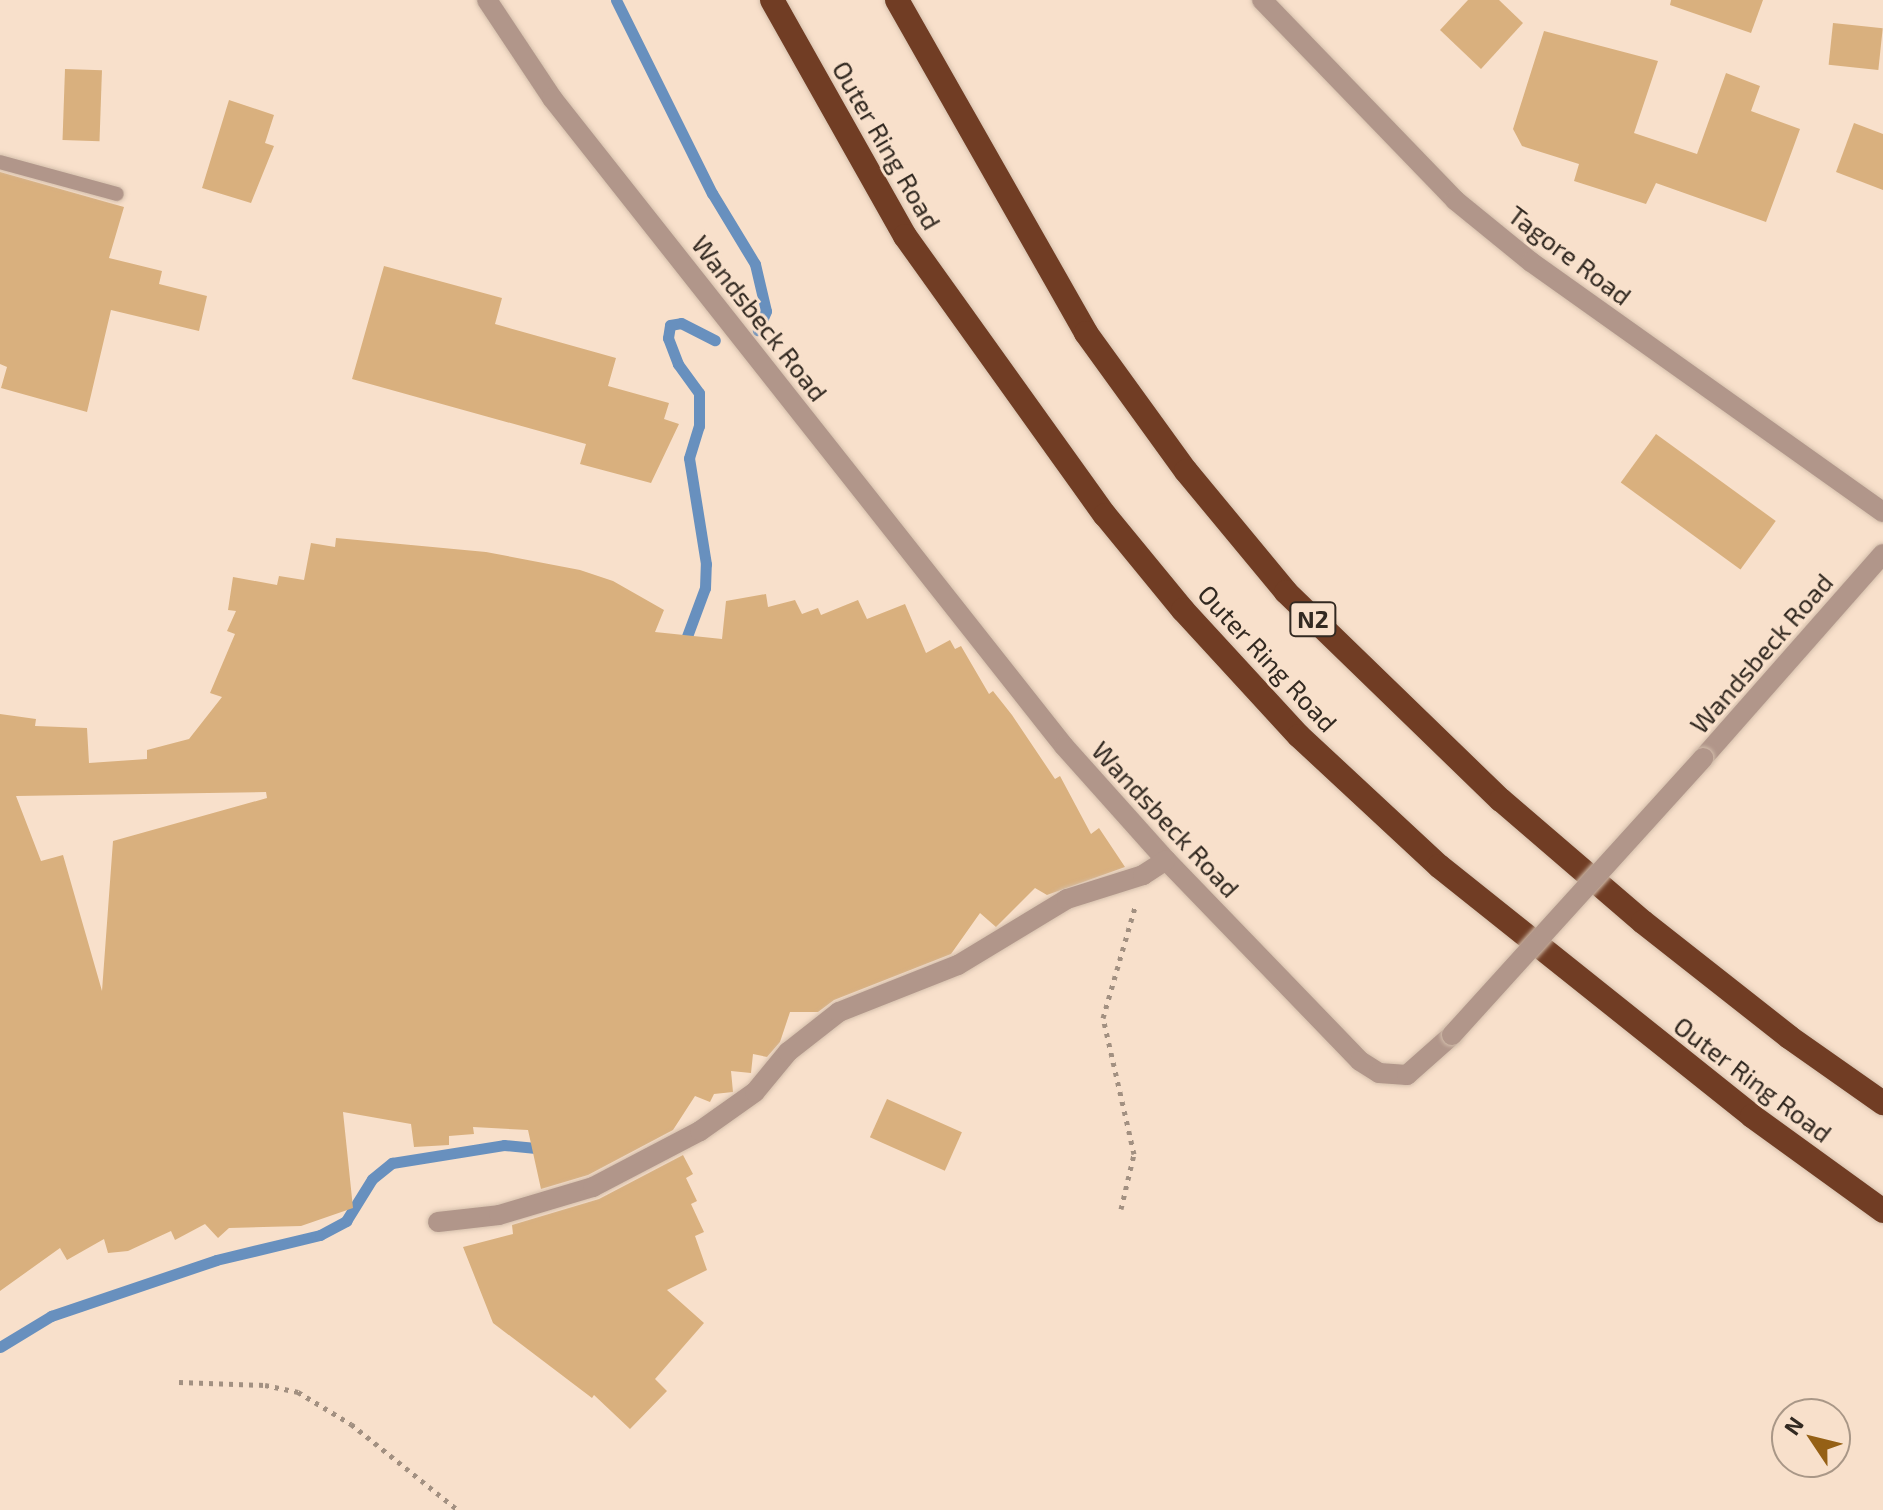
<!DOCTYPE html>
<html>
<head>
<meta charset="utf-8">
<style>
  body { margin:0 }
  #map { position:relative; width:1883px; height:1510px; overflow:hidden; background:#f8e0cb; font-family:"Exo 2",sans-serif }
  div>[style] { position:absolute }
  .stream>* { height:11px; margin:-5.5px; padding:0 5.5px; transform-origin:5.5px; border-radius:5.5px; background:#6890be }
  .building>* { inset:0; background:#d9b07e; transform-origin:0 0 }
  .path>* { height:5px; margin-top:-2.5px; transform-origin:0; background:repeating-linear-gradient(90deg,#a29081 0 4px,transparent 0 10px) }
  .roads { filter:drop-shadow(0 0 2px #d4bfac) drop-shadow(0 0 2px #d4bfac) }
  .service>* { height:14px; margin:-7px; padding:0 7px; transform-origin:7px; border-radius:7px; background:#b1968a }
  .minor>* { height:20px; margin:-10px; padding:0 10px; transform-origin:10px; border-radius:10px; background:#b1968a }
  .motorway>* { height:24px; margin:-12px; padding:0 12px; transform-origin:12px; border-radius:12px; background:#713d24 }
  .bridges { filter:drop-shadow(0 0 2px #d4bfac) drop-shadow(0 0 2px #d4bfac) }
  .minor-bridge>* { height:20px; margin:-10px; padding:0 10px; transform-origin:10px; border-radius:10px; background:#b1968a }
  span { translate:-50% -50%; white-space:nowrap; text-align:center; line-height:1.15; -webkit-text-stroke:6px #f8e0cb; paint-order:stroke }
  .shield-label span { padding:2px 6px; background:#f8e0cb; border:2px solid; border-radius:6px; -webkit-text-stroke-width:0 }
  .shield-label { font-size:24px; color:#322921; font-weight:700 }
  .street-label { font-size:26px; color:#322921 }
  .north { position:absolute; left:1771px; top:1398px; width:80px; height:80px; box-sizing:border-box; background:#f8e0cb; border:2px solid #a99787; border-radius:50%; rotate:305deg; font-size:22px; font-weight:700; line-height:32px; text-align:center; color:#322921 }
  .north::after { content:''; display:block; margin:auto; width:28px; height:36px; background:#956015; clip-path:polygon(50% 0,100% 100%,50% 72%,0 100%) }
</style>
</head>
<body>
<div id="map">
  <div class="stream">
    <div style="left:616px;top:0;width:216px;rotate:63.6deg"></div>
    <div style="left:712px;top:193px;width:83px;rotate:58.8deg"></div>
    <div style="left:755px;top:264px;width:48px;rotate:76.8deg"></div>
    <div style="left:766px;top:311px;width:21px;rotate:113deg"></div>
    <div style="left:683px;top:647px;width:63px;rotate:-69.6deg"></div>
    <div style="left:705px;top:588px;width:24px;rotate:-88deg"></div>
    <div style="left:706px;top:564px;width:107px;rotate:-99.1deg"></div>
    <div style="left:689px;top:458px;width:34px;rotate:-73deg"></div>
    <div style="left:699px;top:426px;width:33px;rotate:-90deg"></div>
    <div style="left:699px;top:393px;width:36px;rotate:-126deg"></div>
    <div style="left:678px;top:364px;width:28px;rotate:-111deg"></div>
    <div style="left:668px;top:338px;width:13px;rotate:-81deg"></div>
    <div style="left:670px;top:325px;width:11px;rotate:-10deg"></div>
    <div style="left:681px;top:323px;width:38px;rotate:27deg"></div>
    <div style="left:0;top:1347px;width:60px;rotate:-31.3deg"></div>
    <div style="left:51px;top:1316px;width:174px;rotate:-18.7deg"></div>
    <div style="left:216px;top:1260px;width:107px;rotate:-13.5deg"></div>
    <div style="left:320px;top:1235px;width:30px;rotate:-28deg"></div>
    <div style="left:346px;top:1221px;width:49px;rotate:-58.2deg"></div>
    <div style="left:372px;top:1179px;width:26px;rotate:-39deg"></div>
    <div style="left:392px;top:1163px;width:113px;rotate:-9.1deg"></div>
    <div style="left:504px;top:1145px;width:42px;rotate:5.4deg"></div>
  </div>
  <div class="building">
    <div style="clip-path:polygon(1468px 0,1499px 0,1523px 23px,1481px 69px,1440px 30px)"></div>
    <div style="clip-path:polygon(1671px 0,1763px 0,1751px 33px,1670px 5px)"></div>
    <div style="left:1833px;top:23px;width:50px;height:42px;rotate:6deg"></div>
    <div style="clip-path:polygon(1544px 31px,1658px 61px,1634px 133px,1697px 154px,1726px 73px,1760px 86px,1751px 111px,1800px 129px,1766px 222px,1656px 183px,1646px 204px,1574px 181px,1579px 164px,1522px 146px,1513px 129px)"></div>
    <div style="left:65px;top:69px;width:37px;height:71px;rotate:2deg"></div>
    <div style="clip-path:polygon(229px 100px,274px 115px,265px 143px,274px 146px,251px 203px,202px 188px)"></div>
    <div style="clip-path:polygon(1854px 123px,1883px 134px,1883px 190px,1836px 172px)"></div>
    <div style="clip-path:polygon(0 172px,124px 207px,109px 258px,162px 271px,159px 284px,207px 296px,199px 331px,111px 310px,87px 412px,1px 388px,7px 367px,0 364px)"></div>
    <div style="clip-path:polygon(384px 266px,502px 298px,495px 324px,616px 358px,608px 386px,669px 403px,664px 419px,679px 424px,651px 483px,580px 464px,586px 444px,352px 379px)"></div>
    <div style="left:1656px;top:434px;width:148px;height:60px;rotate:36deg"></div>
    <div style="clip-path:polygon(evenodd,336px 538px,486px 552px,580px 570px,613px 581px,664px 610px,655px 632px,722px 639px,726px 601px,766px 594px,768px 607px,795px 600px,802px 614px,818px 608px,821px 615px,858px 600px,867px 619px,905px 604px,926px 653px,950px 640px,955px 649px,961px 646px,989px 694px,993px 691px,1012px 715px,1055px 779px,1060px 776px,1091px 834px,1099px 828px,1125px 867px,1047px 895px,1035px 888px,996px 927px,980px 913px,951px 954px,834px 1000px,818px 1012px,790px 1012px,780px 1042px,767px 1057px,753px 1054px,751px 1073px,731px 1071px,733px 1092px,714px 1094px,710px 1102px,695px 1096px,673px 1130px,588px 1175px,541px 1189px,528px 1130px,473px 1127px,474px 1134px,449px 1136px,449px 1145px,414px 1147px,411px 1124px,343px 1112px,353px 1208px,301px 1226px,229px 1228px,218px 1238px,205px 1224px,175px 1240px,171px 1231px,128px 1251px,108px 1253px,104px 1239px,67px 1260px,60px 1248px,0 1291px,0 714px,36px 719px,35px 726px,87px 728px,89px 763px,147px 759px,147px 750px,189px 739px,222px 697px,210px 693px,235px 634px,227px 631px,236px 611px,228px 610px,233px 577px,277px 585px,279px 576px,304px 580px,311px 543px,335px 547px,336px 538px,266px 792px,267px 798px,113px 841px,102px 991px,63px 855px,41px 861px,16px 796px,266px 792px)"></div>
    <div style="left:887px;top:1099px;width:82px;height:42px;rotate:24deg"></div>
    <div style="clip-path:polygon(683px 1155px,693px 1174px,686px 1178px,697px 1201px,691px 1204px,704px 1232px,695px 1236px,707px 1270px,667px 1290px,704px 1323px,655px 1379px,667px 1391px,630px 1429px,594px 1395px,592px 1398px,493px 1323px,463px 1247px,513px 1234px,512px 1225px,599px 1199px)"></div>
  </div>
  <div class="path">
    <div style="left:1121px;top:1209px;width:57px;rotate:-76.7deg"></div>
    <div style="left:1134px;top:1154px;width:139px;rotate:-102.8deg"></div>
    <div style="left:1103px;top:1018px;width:116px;rotate:-73.9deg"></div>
    <div style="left:179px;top:1382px;width:86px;rotate:2deg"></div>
    <div style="left:265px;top:1385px;width:34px;rotate:12deg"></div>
    <div style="left:298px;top:1392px;width:62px;rotate:31.1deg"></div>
    <div style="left:351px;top:1424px;width:137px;rotate:38.8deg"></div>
  </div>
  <div class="roads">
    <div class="service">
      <div style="left:0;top:162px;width:121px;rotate:15.3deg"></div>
    </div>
    <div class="minor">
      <div style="left:487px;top:0;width:118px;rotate:56.4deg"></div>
      <div style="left:552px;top:98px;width:826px;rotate:51.69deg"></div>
      <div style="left:1064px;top:746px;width:153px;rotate:48.2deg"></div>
      <div style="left:1166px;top:860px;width:279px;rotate:46deg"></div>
      <div style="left:1360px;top:1061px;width:22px;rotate:32deg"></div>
      <div style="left:1379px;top:1073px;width:28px;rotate:4deg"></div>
      <div style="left:1407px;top:1075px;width:60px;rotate:-41.6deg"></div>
      <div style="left:1262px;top:0;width:278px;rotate:46deg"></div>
      <div style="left:1455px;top:200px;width:98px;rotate:39.2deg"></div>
      <div style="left:1531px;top:262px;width:432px;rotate:35.4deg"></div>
      <div style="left:1703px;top:758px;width:272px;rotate:-48.6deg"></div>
      <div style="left:438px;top:1222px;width:61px;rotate:-6.5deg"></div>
      <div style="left:499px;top:1215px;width:98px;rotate:-16.6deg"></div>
      <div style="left:593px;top:1187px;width:121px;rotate:-27.6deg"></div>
      <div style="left:700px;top:1131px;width:67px;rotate:-35.3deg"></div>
      <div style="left:755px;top:1092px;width:52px;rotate:-50.5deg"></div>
      <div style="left:788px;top:1052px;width:65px;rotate:-38.1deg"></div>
      <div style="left:839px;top:1012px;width:128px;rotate:-21.6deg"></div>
      <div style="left:958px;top:965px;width:127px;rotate:-31.2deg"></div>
      <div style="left:1067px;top:899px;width:80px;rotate:-17.5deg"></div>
      <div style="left:1143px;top:875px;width:27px;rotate:-33deg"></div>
    </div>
    <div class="motorway">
      <div style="left:772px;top:0;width:271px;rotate:60.6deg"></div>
      <div style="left:905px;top:236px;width:343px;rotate:54.4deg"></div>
      <div style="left:1105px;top:515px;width:123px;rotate:50.6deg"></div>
      <div style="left:1183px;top:610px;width:171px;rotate:47.4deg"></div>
      <div style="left:1299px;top:736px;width:191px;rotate:42.9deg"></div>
      <div style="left:1439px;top:866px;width:401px;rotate:38.6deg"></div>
      <div style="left:1752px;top:1116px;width:162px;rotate:35.9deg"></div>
      <div style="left:897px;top:0;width:383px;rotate:60.4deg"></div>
      <div style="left:1086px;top:333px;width:170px;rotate:54.1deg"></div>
      <div style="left:1186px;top:471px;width:157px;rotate:50.4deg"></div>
      <div style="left:1286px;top:592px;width:299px;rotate:44.1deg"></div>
      <div style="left:1501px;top:800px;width:187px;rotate:40.7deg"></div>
      <div style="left:1643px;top:922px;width:186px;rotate:38.2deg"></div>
      <div style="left:1789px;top:1037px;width:115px;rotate:35.1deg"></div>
    </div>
  </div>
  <div class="bridges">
    <div class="minor-bridge">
      <div style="left:1452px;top:1035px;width:374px;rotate:-47.8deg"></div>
    </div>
  </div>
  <div class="shield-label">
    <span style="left:1313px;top:619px">N2</span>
  </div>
  <div class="street-label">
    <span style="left:887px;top:145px;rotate:60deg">Outer Ring Road</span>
    <span style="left:1570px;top:255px;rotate:37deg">Tagore Road</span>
    <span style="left:760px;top:318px;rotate:52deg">Wandsbeck Road</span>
    <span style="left:1761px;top:653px;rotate:-49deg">Wandsbeck Road</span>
    <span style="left:1268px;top:658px;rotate:47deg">Outer Ring Road</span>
    <span style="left:1166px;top:819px;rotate:47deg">Wandsbeck Road</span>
    <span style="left:1753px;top:1079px;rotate:37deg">Outer Ring Road</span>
  </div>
  <div class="north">N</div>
</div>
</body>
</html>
